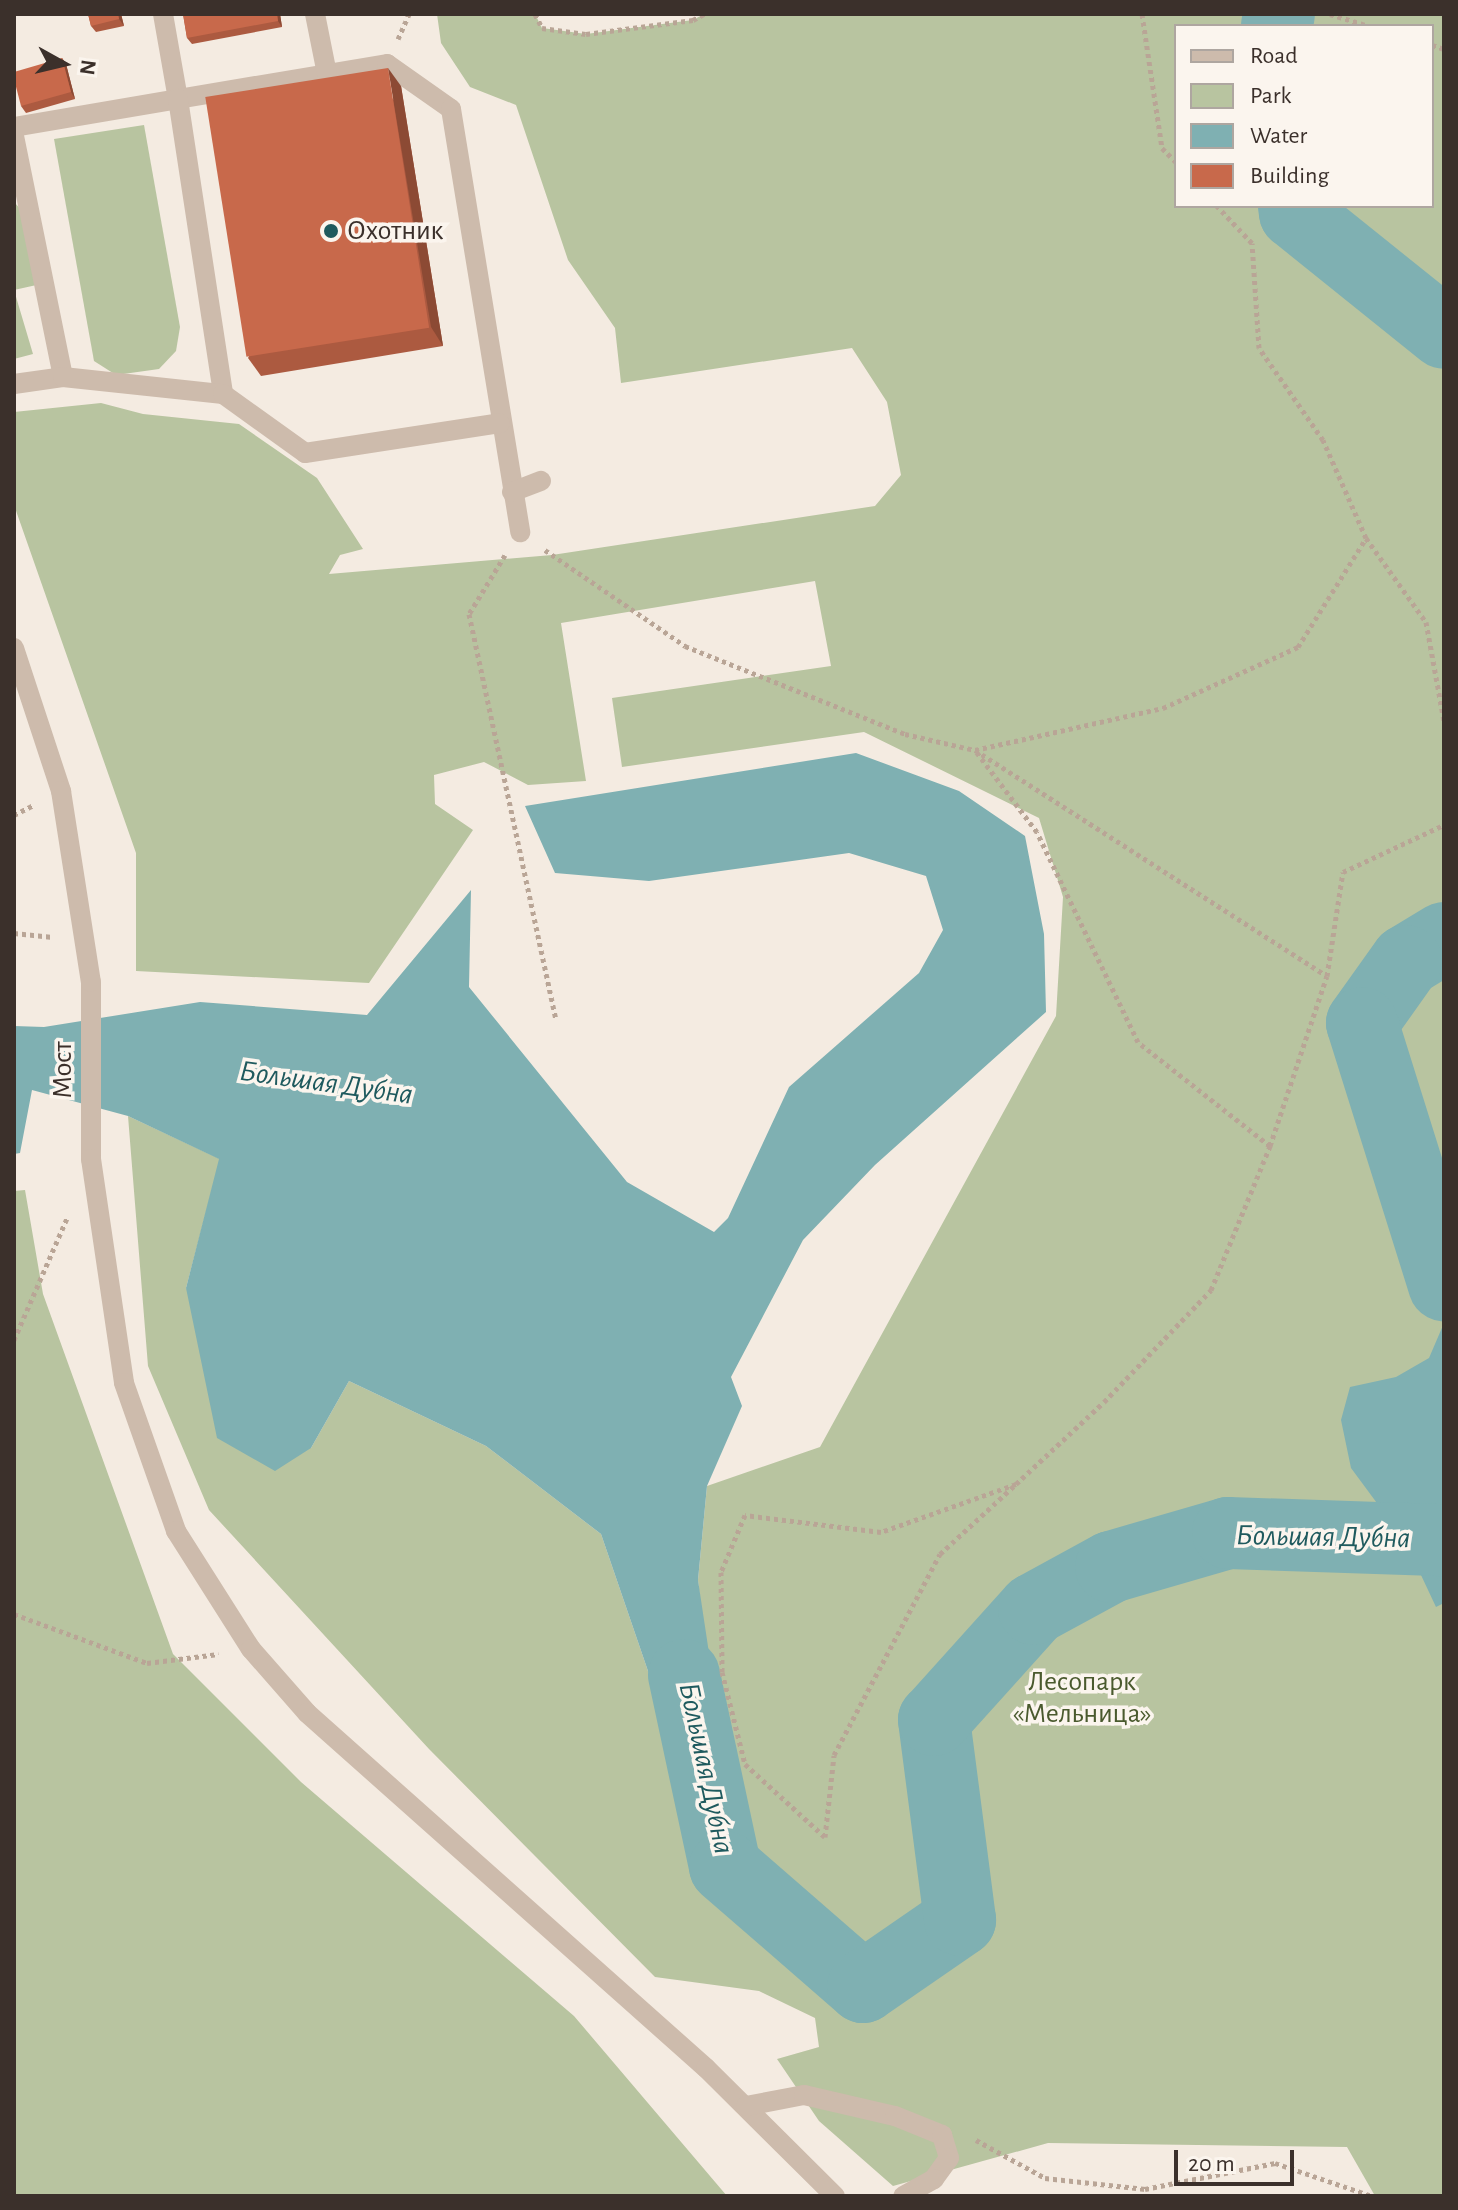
<!DOCTYPE html>
<html>
<head>
<meta charset="utf-8">
<style>
  body { margin:0 }
  #map { position:relative; width:1458px; height:2210px; overflow:hidden; background:#f4ebe1; font-family:"Alegreya Sans",sans-serif }
  div>[style] { position:absolute }
  .green>* { inset:0; background:#b8c4a0 }
  .water>* { inset:0; background:#7fb0b2 }
  .river>* { height:72px; margin:-36px; padding:0 36px; transform-origin:36px; border-radius:36px; background:#7fb0b2 }
  .path>* { height:5px; margin-top:-2.5px; transform-origin:0; background:repeating-linear-gradient(90deg,#b9a596 0 4px,transparent 0 8px) }
  .lane>* { height:20px; margin:-10px; padding:0 10px; transform-origin:10px; border-radius:10px; background:#cdbbac }
  .street>* { height:20px; margin:-10px; padding:0 10px; transform-origin:10px; border-radius:10px; background:#cdbbac }
  .wall>* { inset:0; background:#ac5a40 }
  .shaded-wall>* { inset:0; background:#8c4a34 }
  .building>* { inset:0; background:#c8694b; transform-origin:0 0 }
  .dots>* { width:22px; height:22px; translate:-50% -50%; box-sizing:border-box; border:4px solid #fbf5ee; border-radius:50% }
  span { translate:-50% -50%; white-space:nowrap; text-align:center; line-height:1.15; -webkit-text-stroke:7px #fbf5ee; paint-order:stroke }
  .poi-label { font-size:28px; color:#3b302b }
  .left { translate:0 -50%; text-align:left }
  .street-label { font-size:28px; color:#3b302b }
  .park-label { font-size:28px; color:#4a5a2e }
  .water-label { font-size:30px; color:#1f5a5e; font-style:italic }
  .frame { position:absolute; inset:0; border:16px solid #3b302b; pointer-events:none }
  .legend { position:absolute; left:1174px; top:24px; width:260px; height:184px; box-sizing:border-box; background:#fbf5ee; border:2px solid #aea6a0; margin:0; padding:10px 14px; list-style:none; font-size:24px; color:#3b302b }
  .legend li { display:flex; align-items:center; gap:16px; height:40px }
  .legend b { width:40px; border:2px solid #aea6a0 }
  .north { position:absolute; left:24px; top:24px; width:80px; height:80px; -webkit-text-stroke:6px #fbf5ee; paint-order:stroke; rotate:98deg; font-size:22px; font-weight:700; line-height:32px; text-align:center; color:#3b302b }
  .north::after { content:''; display:block; margin:auto; width:28px; height:36px; background:#3b302b; clip-path:polygon(50% 0,100% 100%,50% 72%,0 100%) }
  .scale { position:absolute; left:1174px; top:2150px; width:120px; height:36px; box-sizing:border-box; border:4px solid #3b302b; border-top:0; padding-left:10px; font-size:24px; line-height:28px; white-space:nowrap; color:#3b302b; -webkit-text-stroke:6px #fbf5ee; paint-order:stroke }
</style>
</head>
<body>
<div id="map">
  <div class="green">
    <div style="clip-path:polygon(evenodd,437px 14px,535px 14px,542px 28px,586px 34px,693px 20px,704px 14px,1444px 14px,1444px 2196px,1375px 2196px,1347px 2147px,1048px 2143px,893px 2186px,819px 2121px,777px 2059px,819px 2047px,815px 2018px,759px 1991px,655px 1977px,429px 1749px,209px 1510px,148px 1366px,128px 1116px,220px 1159px,186px 1288px,311px 1448px,349px 1381px,486px 1446px,601px 1534px,685px 1779px,705px 1773px,705px 1649px,698px 1580px,707px 1486px,820px 1447px,1056px 1016px,1063px 897px,1039px 818px,864px 732px,622px 767px,612px 698px,831px 666px,815px 581px,561px 623px,586px 781px,528px 785px,484px 762px,434px 775px,435px 804px,473px 830px,369px 983px,136px 971px,136px 853px,14px 505px,14px 412px,101px 403px,143px 414px,239px 424px,317px 478px,363px 549px,340px 555px,329px 574px,552px 555px,875px 506px,901px 475px,887px 402px,852px 348px,621px 383px,615px 328px,568px 260px,516px 105px,470px 87px,441px 43px,437px 14px,1176px 26px,1432px 26px,1432px 206px,1176px 206px,1176px 26px)"></div>
    <div style="clip-path:polygon(144px 125px,180px 327px,176px 351px,159px 369px,116px 375px,94px 361px,54px 139px)"></div>
    <div style="clip-path:polygon(14px 202px,40px 230px,50px 282px,14px 290px,33px 354px,14px 359px)"></div>
    <div style="clip-path:polygon(25px 1190px,43px 1294px,173px 1654px,301px 1782px,574px 2016px,727px 2196px,14px 2196px,14px 1191px)"></div>
  </div>
  <div class="water">
    <div style="clip-path:polygon(856px 753px,959px 791px,1025px 836px,1044px 934px,1046px 1012px,875px 1165px,803px 1240px,731px 1377px,742px 1406px,707px 1486px,698px 1580px,726px 1766px,685px 1779px,601px 1534px,486px 1446px,349px 1381px,311px 1448px,275px 1471px,217px 1438px,186px 1288px,219px 1159px,128px 1116px,32px 1090px,20px 1153px,14px 1154px,14px 1026px,44px 1027px,200px 1002px,367px 1015px,471px 890px,469px 987px,627px 1182px,714px 1232px,728px 1218px,789px 1087px,919px 973px,943px 930px,926px 876px,849px 853px,649px 881px,555px 873px,525px 806px)"></div>
    <div style="clip-path:polygon(1444px 1323px,1444px 1603px,1436px 1607px,1405px 1541px,1351px 1468px,1341px 1420px,1350px 1387px,1396px 1377px,1429px 1358px)"></div>
  </div>
  <div class="river">
    <div style="left:1277px;top:26px;width:12px;rotate:-81deg"></div>
    <div style="left:1294px;top:206px;width:7px;rotate:82deg"></div>
    <div style="left:1295px;top:213px;width:191px;rotate:38.8deg"></div>
    <div style="left:1444px;top:938px;width:44px;rotate:148.8deg"></div>
    <div style="left:1406px;top:961px;width:76px;rotate:125.4deg"></div>
    <div style="left:1362px;top:1023px;width:275px;rotate:72.6deg"></div>
    <div style="left:684px;top:1675px;width:196px;rotate:77.9deg"></div>
    <div style="left:725px;top:1867px;width:183px;rotate:41deg"></div>
    <div style="left:863px;top:1987px;width:118px;rotate:-34.6deg"></div>
    <div style="left:960px;top:1920px;width:202px;rotate:-97.4deg"></div>
    <div style="left:934px;top:1720px;width:149px;rotate:-48deg"></div>
    <div style="left:1034px;top:1609px;width:88px;rotate:-28.6deg"></div>
    <div style="left:1111px;top:1567px;width:122px;rotate:-16.2deg"></div>
    <div style="left:1228px;top:1533px;width:216px;rotate:1.9deg"></div>
  </div>
  <div class="path">
    <div style="left:535px;top:14px;width:16px;rotate:63deg"></div>
    <div style="left:542px;top:28px;width:44px;rotate:7.8deg"></div>
    <div style="left:586px;top:34px;width:108px;rotate:-7.5deg"></div>
    <div style="left:693px;top:20px;width:13px;rotate:-29deg"></div>
    <div style="left:1142px;top:14px;width:135px;rotate:81.5deg"></div>
    <div style="left:1162px;top:148px;width:20px;rotate:45deg"></div>
    <div style="left:1330px;top:14px;width:41px;rotate:17.1deg"></div>
    <div style="left:398px;top:39px;width:27px;rotate:-66deg"></div>
    <div style="left:1432px;top:45px;width:13px;rotate:18deg"></div>
    <div style="left:1366px;top:538px;width:103px;rotate:54.5deg"></div>
    <div style="left:1426px;top:622px;width:101px;rotate:79.7deg"></div>
    <div style="left:545px;top:550px;width:170px;rotate:34.4deg"></div>
    <div style="left:685px;top:646px;width:237px;rotate:21.8deg"></div>
    <div style="left:905px;top:734px;width:72px;rotate:12.9deg"></div>
    <div style="left:975px;top:750px;width:193px;rotate:-12.6deg"></div>
    <div style="left:1163px;top:708px;width:148px;rotate:-24.3deg"></div>
    <div style="left:1298px;top:647px;width:128px;rotate:-58deg"></div>
    <div style="left:1366px;top:538px;width:107px;rotate:-113.7deg"></div>
    <div style="left:1323px;top:440px;width:112px;rotate:-124.8deg"></div>
    <div style="left:1259px;top:348px;width:105px;rotate:-93.8deg"></div>
    <div style="left:1252px;top:243px;width:51px;rotate:-133.4deg"></div>
    <div style="left:505px;top:555px;width:69px;rotate:121.4deg"></div>
    <div style="left:469px;top:614px;width:414px;rotate:77.9deg"></div>
    <div style="left:14px;top:815px;width:22px;rotate:-27deg"></div>
    <div style="left:14px;top:933px;width:39px;rotate:6deg"></div>
    <div style="left:1270px;top:1146px;width:168px;rotate:-141.8deg"></div>
    <div style="left:1138px;top:1042px;width:233px;rotate:-115.7deg"></div>
    <div style="left:1037px;top:832px;width:103px;rotate:-127.1deg"></div>
    <div style="left:975px;top:750px;width:418px;rotate:32.7deg"></div>
    <div style="left:14px;top:1340px;width:135px;rotate:-66.5deg"></div>
    <div style="left:1016px;top:1484px;width:143px;rotate:160.4deg"></div>
    <div style="left:881px;top:1532px;width:137px;rotate:-172.9deg"></div>
    <div style="left:745px;top:1515px;width:62px;rotate:112.8deg"></div>
    <div style="left:721px;top:1572px;width:100px;rotate:89.4deg"></div>
    <div style="left:722px;top:1672px;width:95px;rotate:76deg"></div>
    <div style="left:745px;top:1764px;width:108px;rotate:42.4deg"></div>
    <div style="left:825px;top:1837px;width:82px;rotate:-83.7deg"></div>
    <div style="left:834px;top:1755px;width:227px;rotate:-62.2deg"></div>
    <div style="left:940px;top:1554px;width:103px;rotate:-42.6deg"></div>
    <div style="left:1016px;top:1484px;width:120px;rotate:-43deg"></div>
    <div style="left:1104px;top:1402px;width:155px;rotate:-46.3deg"></div>
    <div style="left:1211px;top:1290px;width:156px;rotate:-67.7deg"></div>
    <div style="left:1270px;top:1146px;width:179px;rotate:-71.5deg"></div>
    <div style="left:1327px;top:976px;width:105px;rotate:-81.3deg"></div>
    <div style="left:1343px;top:872px;width:111px;rotate:-25deg"></div>
    <div style="left:14px;top:1614px;width:142px;rotate:20.2deg"></div>
    <div style="left:147px;top:1663px;width:72px;rotate:-7.2deg"></div>
    <div style="left:976px;top:2140px;width:79px;rotate:28.8deg"></div>
    <div style="left:1045px;top:2178px;width:101px;rotate:6.3deg"></div>
    <div style="left:1145px;top:2189px;width:133px;rotate:-11.3deg"></div>
    <div style="left:1275px;top:2163px;width:102px;rotate:18.8deg"></div>
  </div>
  <div class="lane">
    <div style="left:163px;top:14px;width:86px;rotate:80deg"></div>
    <div style="left:178px;top:99px;width:212px;rotate:-9.5deg"></div>
    <div style="left:387px;top:64px;width:78px;rotate:35.1deg"></div>
    <div style="left:451px;top:109px;width:429px;rotate:80.7deg"></div>
    <div style="left:315px;top:14px;width:61px;rotate:78.7deg"></div>
    <div style="left:14px;top:127px;width:166px;rotate:-9.7deg"></div>
    <div style="left:178px;top:99px;width:298px;rotate:81.3deg"></div>
    <div style="left:14px;top:136px;width:246px;rotate:78.5deg"></div>
    <div style="left:14px;top:384px;width:49px;rotate:-8.1deg"></div>
    <div style="left:63px;top:377px;width:161px;rotate:6.1deg"></div>
    <div style="left:223px;top:394px;width:101px;rotate:35.7deg"></div>
    <div style="left:305px;top:453px;width:197px;rotate:-8.7deg"></div>
    <div style="left:512px;top:492px;width:31px;rotate:-21deg"></div>
    <div style="left:91px;top:982px;width:177px;rotate:90deg"></div>
    <div style="left:91px;top:1159px;width:226px;rotate:81.6deg"></div>
    <div style="left:124px;top:1383px;width:157px;rotate:70.6deg"></div>
    <div style="left:176px;top:1531px;width:140px;rotate:57.6deg"></div>
    <div style="left:251px;top:1649px;width:85px;rotate:48.8deg"></div>
    <div style="left:307px;top:1713px;width:534px;rotate:41.66deg"></div>
    <div style="left:706px;top:2068px;width:182px;rotate:44.8deg"></div>
    <div style="left:746px;top:2106px;width:59px;rotate:-10.7deg"></div>
    <div style="left:804px;top:2095px;width:93px;rotate:13deg"></div>
    <div style="left:895px;top:2116px;width:51px;rotate:22deg"></div>
    <div style="left:942px;top:2135px;width:24px;rotate:73deg"></div>
    <div style="left:949px;top:2158px;width:26px;rotate:126deg"></div>
    <div style="left:934px;top:2179px;width:35px;rotate:151deg"></div>
  </div>
  <div class="street">
    <div style="left:14px;top:648px;width:151px;rotate:71.8deg"></div>
    <div style="left:61px;top:791px;width:193px;rotate:81.1deg"></div>
  </div>
  <div class="wall">
    <div style="clip-path:polygon(88px 14px,121px 14px,124px 26px,96px 32px,91px 26px)"></div>
    <div style="clip-path:polygon(183px 14px,280px 14px,282px 27px,192px 44px,187px 38px)"></div>
    <div style="clip-path:polygon(62px 58px,66px 64px,75px 99px,26px 113px,21px 106px)"></div>
    <div style="clip-path:polygon(401px 86px,443px 346px,261px 376px,248px 358px)"></div>
  </div>
  <div class="shaded-wall">
    <div style="clip-path:polygon(118px 14px,121px 14px,124px 26px,119px 19px)"></div>
    <div style="clip-path:polygon(277px 14px,280px 14px,282px 27px,278px 21px)"></div>
    <div style="clip-path:polygon(62px 58px,66px 64px,75px 99px,71px 92px)"></div>
    <div style="clip-path:polygon(388px 68px,401px 86px,443px 346px,431px 327px)"></div>
  </div>
  <div class="building">
    <div style="clip-path:polygon(88px 14px,118px 14px,119px 19px,91px 26px)"></div>
    <div style="clip-path:polygon(183px 14px,277px 14px,278px 21px,187px 38px)"></div>
    <div style="clip-path:polygon(62px 58px,71px 92px,21px 106px,14px 79px,14px 72px)"></div>
    <div style="left:388px;top:68px;width:263px;height:185px;rotate:81deg"></div>
  </div>
  <div class="dots">
    <div style="left:331px;top:231px;background:#1f5a5e"></div>
  </div>
  <div class="poi-label">
    <span class="left" style="left:347px;top:231px">Охотник</span>
  </div>
  <div class="street-label">
    <span style="left:63px;top:1070px;rotate:-90deg">Мост</span>
  </div>
  <div class="park-label">
    <span style="left:1082px;top:1698px">Лесопарк<br>«Мельница»</span>
  </div>
  <div class="water-label">
    <span style="left:326px;top:1083px;rotate:8deg">Большая Дубна</span>
    <span style="left:1323px;top:1537px;rotate:1deg">Большая Дубна</span>
    <span style="left:706px;top:1768px;rotate:78deg">Большая Дубна</span>
  </div>
  <div class="frame"></div>
  <ul class="legend">
  <li><b style="height:10px;background:#cdbbac"></b>Road</li>
  <li><b style="height:22px;background:#b8c4a0"></b>Park</li>
  <li><b style="height:22px;background:#7fb0b2"></b>Water</li>
  <li><b style="height:22px;background:#c8694b"></b>Building</li>
  </ul>
  <div class="north">N</div>
  <div class="scale">20 m</div>
</div>
</body>
</html>
